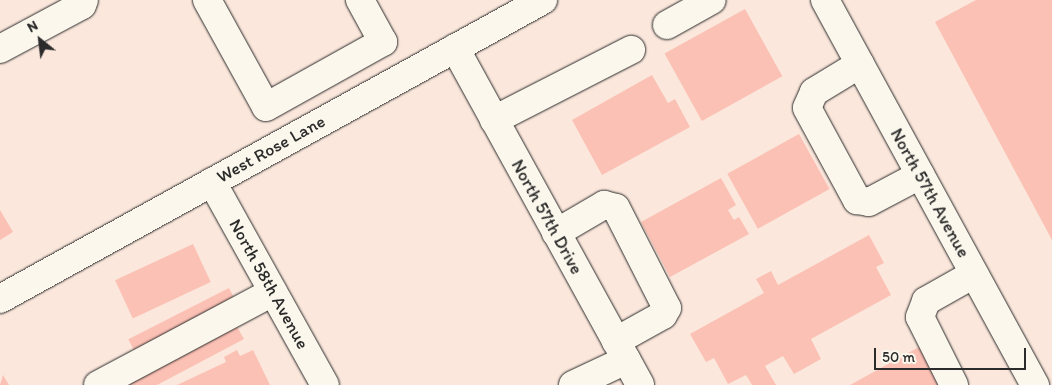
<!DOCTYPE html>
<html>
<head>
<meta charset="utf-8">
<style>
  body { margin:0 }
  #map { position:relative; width:1052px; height:385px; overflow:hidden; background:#fbe7dc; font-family:Itim,sans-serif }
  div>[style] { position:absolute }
  .building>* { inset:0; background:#fcc1b5; transform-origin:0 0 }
  .roads { filter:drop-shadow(0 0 1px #2b2b2b) drop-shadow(0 0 1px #2b2b2b) }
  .minor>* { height:28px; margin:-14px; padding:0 14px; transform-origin:14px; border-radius:14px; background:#fbf7ec }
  span { translate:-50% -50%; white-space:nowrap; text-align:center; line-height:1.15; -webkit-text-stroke:5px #fbf7ec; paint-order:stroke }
  .street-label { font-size:18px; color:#2b2b2b }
  .north { position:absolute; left:15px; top:15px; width:50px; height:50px; -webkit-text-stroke:4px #fbf7ec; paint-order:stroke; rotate:331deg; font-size:14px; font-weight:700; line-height:20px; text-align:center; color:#2b2b2b }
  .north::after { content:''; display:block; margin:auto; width:18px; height:22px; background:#2b2b2b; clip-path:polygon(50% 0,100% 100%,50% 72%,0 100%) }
  .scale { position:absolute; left:874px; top:348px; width:152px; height:22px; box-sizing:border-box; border:2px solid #2b2b2b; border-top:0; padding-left:6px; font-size:15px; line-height:18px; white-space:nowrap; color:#2b2b2b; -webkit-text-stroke:4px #fbf7ec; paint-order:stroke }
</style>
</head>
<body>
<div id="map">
  <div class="building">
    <div style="clip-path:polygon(976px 0,1052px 0,1052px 240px,935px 22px)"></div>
    <div style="left:745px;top:9px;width:77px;height:92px;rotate:61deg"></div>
    <div style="clip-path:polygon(652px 75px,668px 103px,675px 99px,690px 127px,602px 175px,572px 120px)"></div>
    <div style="left:799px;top:134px;width:63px;height:82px;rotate:61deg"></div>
    <div style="clip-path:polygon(721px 178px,736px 205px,728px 210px,734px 220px,739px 217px,749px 234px,670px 277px,641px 222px)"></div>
    <div style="clip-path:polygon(0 210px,13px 232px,0 240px)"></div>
    <div style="clip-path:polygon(869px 235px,884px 263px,876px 267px,891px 295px,811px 339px,821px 359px,794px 374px,783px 356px,765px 366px,776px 385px,752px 385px,746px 375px,728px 384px,714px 358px,706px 362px,690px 334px,764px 293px,756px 279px,771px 271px,778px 285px)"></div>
    <div style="left:193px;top:244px;width:42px;height:86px;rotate:65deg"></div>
    <div style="left:229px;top:288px;width:18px;height:113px;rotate:63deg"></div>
    <div style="clip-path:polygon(236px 325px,244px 339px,157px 385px,122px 385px)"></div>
    <div style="clip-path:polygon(919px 347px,940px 385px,850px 385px)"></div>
    <div style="clip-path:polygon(237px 350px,240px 356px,253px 350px,270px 385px,177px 385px,226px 362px,224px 357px)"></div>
    <div style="clip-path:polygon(3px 375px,9px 385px,0 385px)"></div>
  </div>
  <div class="roads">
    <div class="minor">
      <div style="left:207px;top:0;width:122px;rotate:61.1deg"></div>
      <div style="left:266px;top:107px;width:134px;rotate:-29.1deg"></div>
      <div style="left:383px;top:42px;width:48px;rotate:-118.7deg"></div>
      <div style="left:825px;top:0;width:439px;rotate:61.4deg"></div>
      <div style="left:667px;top:25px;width:51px;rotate:-29.1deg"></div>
      <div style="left:455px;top:48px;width:384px;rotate:61.2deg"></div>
      <div style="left:0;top:49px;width:93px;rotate:-28.2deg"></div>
      <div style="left:82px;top:5px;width:5px;rotate:-68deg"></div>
      <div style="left:860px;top:64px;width:54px;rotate:148.7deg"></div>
      <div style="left:814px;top:92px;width:17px;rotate:114deg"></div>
      <div style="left:807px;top:108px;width:105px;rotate:61.5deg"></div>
      <div style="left:857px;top:200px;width:12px;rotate:9deg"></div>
      <div style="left:869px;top:202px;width:58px;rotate:-27.9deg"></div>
      <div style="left:494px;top:120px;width:154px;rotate:-27.1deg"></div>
      <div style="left:212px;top:182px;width:232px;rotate:60.9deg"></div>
      <div style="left:556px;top:233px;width:56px;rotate:-30.3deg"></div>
      <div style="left:604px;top:205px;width:12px;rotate:14deg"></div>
      <div style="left:616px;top:208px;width:112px;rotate:63deg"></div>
      <div style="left:667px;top:308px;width:8px;rotate:120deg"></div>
      <div style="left:663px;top:315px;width:54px;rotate:151deg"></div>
      <div style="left:0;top:299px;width:620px;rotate:-28.84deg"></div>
      <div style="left:98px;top:385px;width:198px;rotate:-28deg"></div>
      <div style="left:573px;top:385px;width:59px;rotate:-25.3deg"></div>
      <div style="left:954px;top:385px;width:76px;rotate:-116.6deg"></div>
      <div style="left:920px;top:317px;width:17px;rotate:-69deg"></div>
      <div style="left:926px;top:301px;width:55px;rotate:-29.4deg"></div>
    </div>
  </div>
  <div class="street-label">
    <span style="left:271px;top:149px;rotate:-29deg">West Rose Lane</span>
    <span style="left:930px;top:193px;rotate:61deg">North 57th Avenue</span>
    <span style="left:547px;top:217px;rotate:61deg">North 57th Drive</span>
    <span style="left:269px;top:284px;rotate:61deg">North 58th Avenue</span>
  </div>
  <div class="north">N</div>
  <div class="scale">50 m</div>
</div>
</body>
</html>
